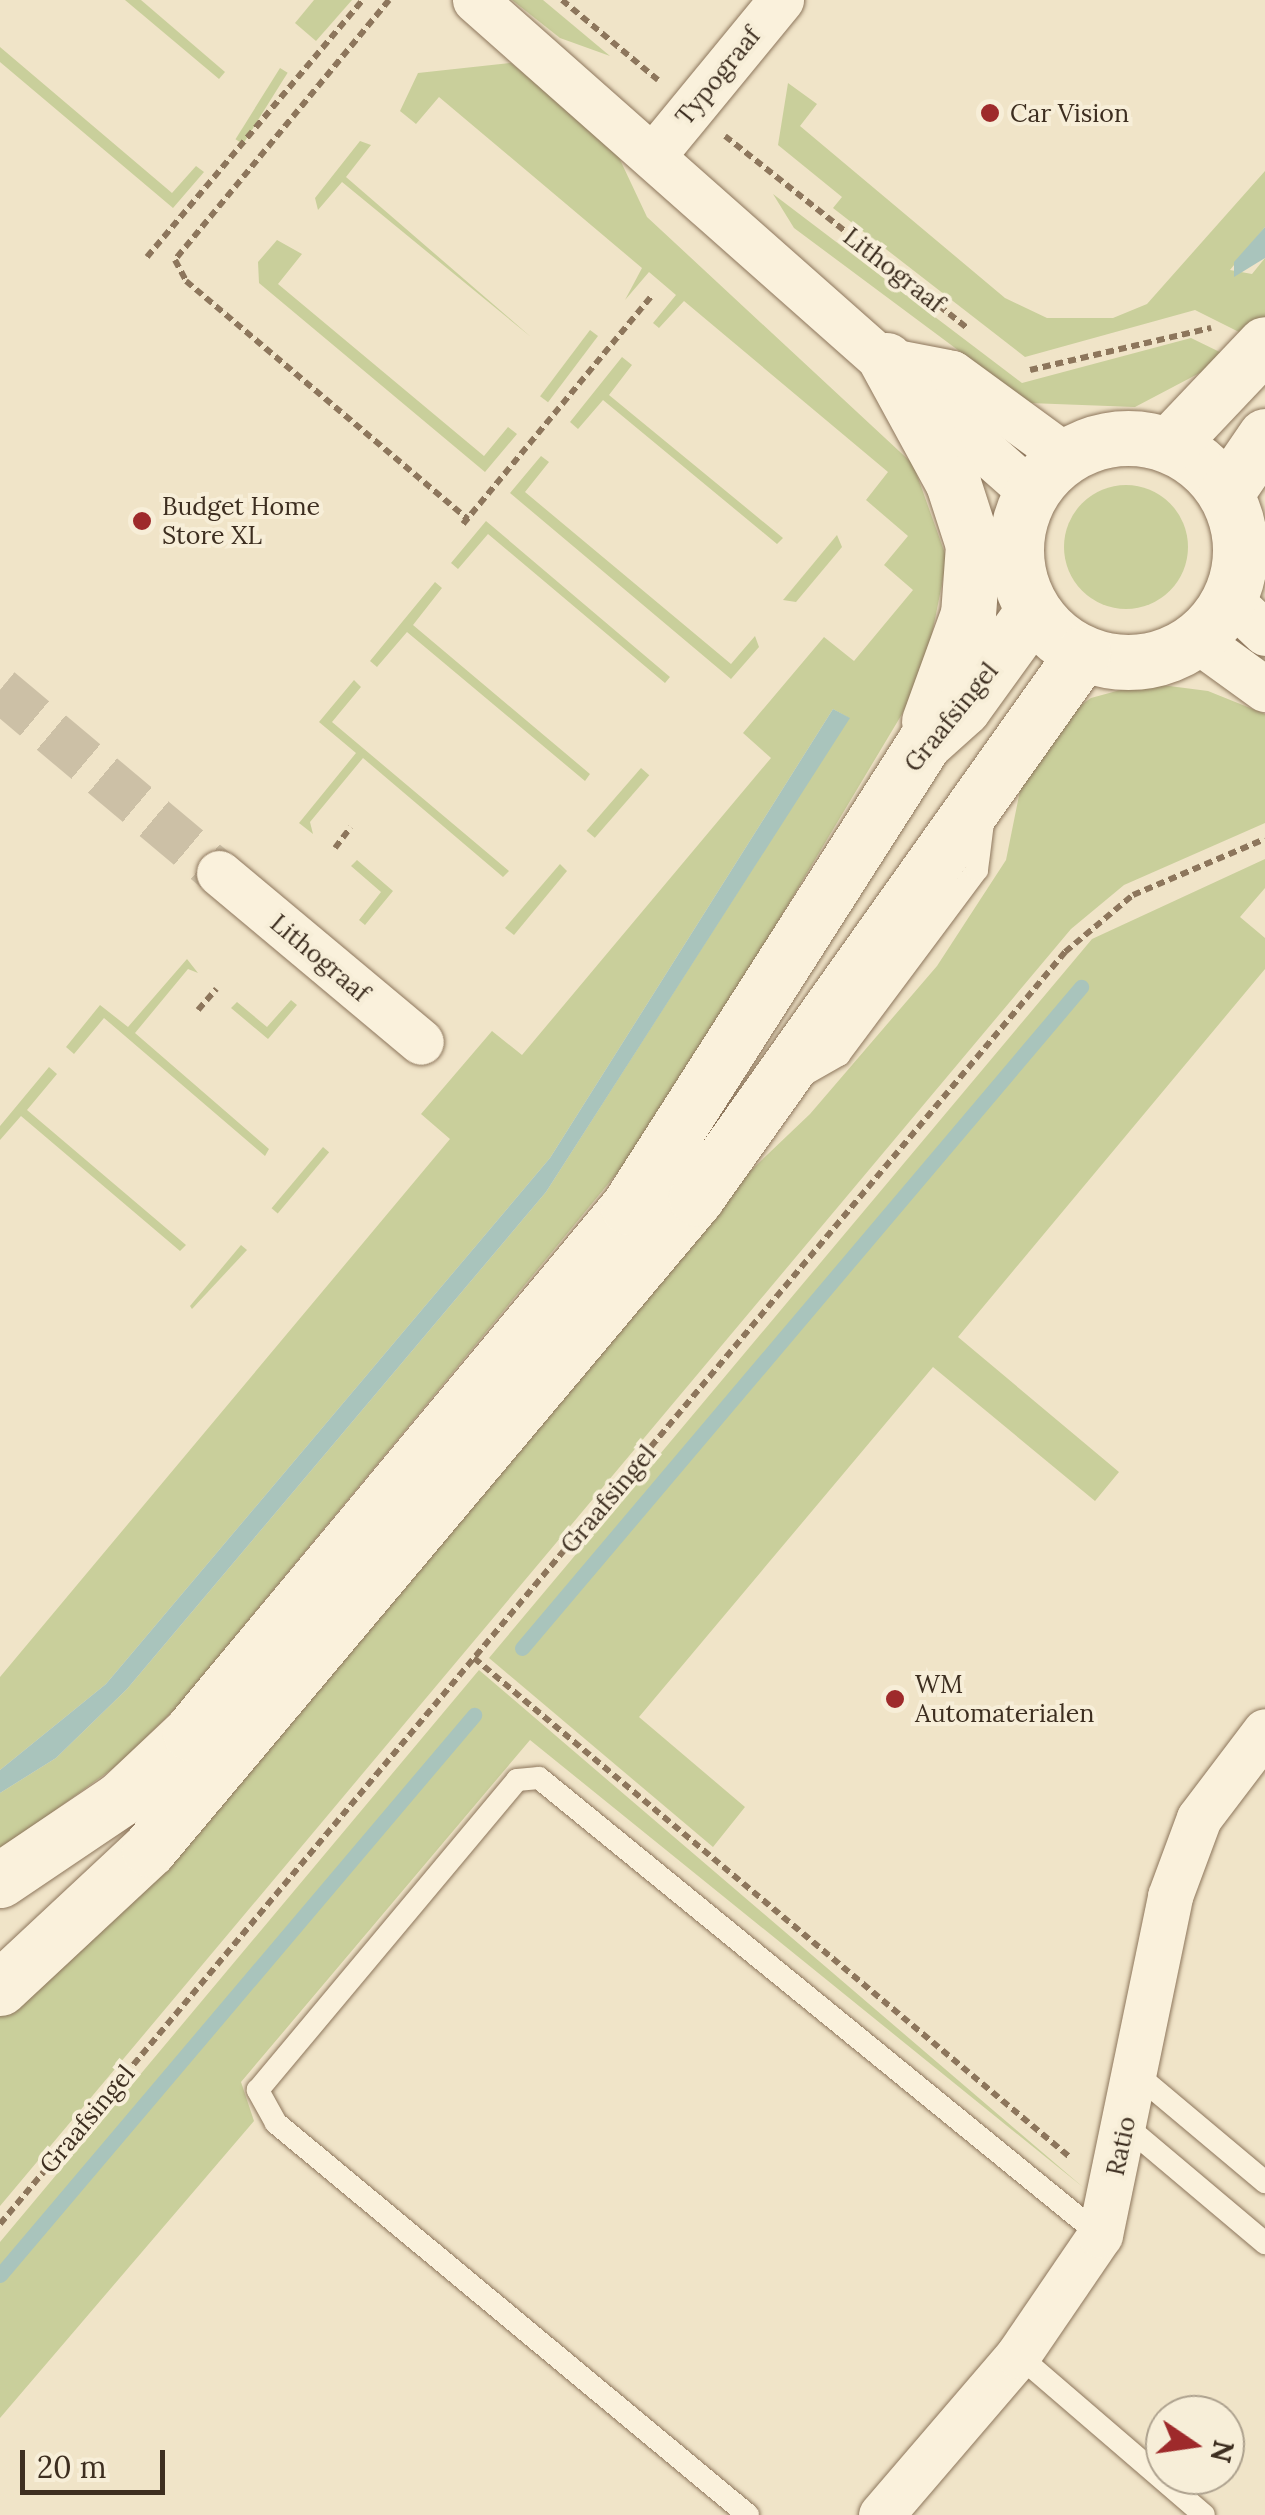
<!DOCTYPE html>
<html>
<head>
<meta charset="utf-8">
<style>
  body { margin:0 }
  #map { position:relative; width:1265px; height:2515px; overflow:hidden; background:#f0e4c8; font-family:Lora,serif }
  div>[style] { position:absolute }
  .green>* { inset:0; background:#c9cf9b; transform-origin:0 0 }
  .round { border-radius:50% }
  .water>* { inset:0; background:#a9c4bc }
  .stream>* { height:15px; margin:-7.5px; padding:0 7.5px; transform-origin:7.5px; border-radius:7.5px; background:#a9c4bc }
  .street-tunnel>* { height:45px; margin-top:-22.5px; transform-origin:0; background:repeating-linear-gradient(90deg,#ccc0a6 0 45px,transparent 0 67px) }
  .path>* { height:6px; margin-top:-3px; transform-origin:0; background:repeating-linear-gradient(90deg,#8d765c 0 8px,transparent 0 13px) }
  .roads { filter:drop-shadow(0 0 2px #8d765c) drop-shadow(0 0 2px #8d765c) }
  .lane>* { height:22px; margin:-11px; padding:0 11px; transform-origin:11px; border-radius:11px; background:#faf1dc }
  .street>* { height:45px; margin:-22.5px; padding:0 22.5px; transform-origin:22.5px; border-radius:22.5px; background:#faf1dc }
  .secondary>* { height:55px; margin:-27.5px; padding:0 27.5px; transform-origin:27.5px; border-radius:27.5px; background:#faf1dc }
  .secondary>.ring { margin:-27.5px; padding:0; box-sizing:content-box; background:none; border:55px solid #faf1dc; border-radius:50% }
  .dots>* { width:28px; height:28px; translate:-50% -50%; box-sizing:border-box; border:5px solid #f7eed8; border-radius:50% }
  span { translate:-50% -50%; white-space:nowrap; text-align:center; line-height:1.15; -webkit-text-stroke:8px #f7eed8; paint-order:stroke }
  .street-label { font-size:25px; color:#3d2e20 }
  .poi-label { font-size:25px; color:#3d2e20 }
  .left { translate:0 -50%; text-align:left }
  .north { position:absolute; left:1145px; top:2395px; width:100px; height:100px; box-sizing:border-box; background:#f7eed8; border:2px solid #ada18e; border-radius:50%; rotate:103deg; font-size:28px; font-weight:700; line-height:40px; text-align:center; color:#3d2e20 }
  .north::after { content:''; display:block; margin:auto; width:35px; height:45px; background:#9e2a2b; clip-path:polygon(50% 0,100% 100%,50% 72%,0 100%) }
  .scale { position:absolute; left:20px; top:2450px; width:145px; height:45px; box-sizing:border-box; border:5px solid #3d2e20; border-top:0; padding-left:12px; font-size:30px; line-height:35px; white-space:nowrap; color:#3d2e20; -webkit-text-stroke:8px #f7eed8; paint-order:stroke }
</style>
</head>
<body>
<div id="map">
  <div class="green">
    <div style="clip-path:polygon(125px 0,141px 0,225px 72px,219px 79px)"></div>
    <div style="clip-path:polygon(314px 0,352px 0,316px 41px,295px 23px)"></div>
    <div style="clip-path:polygon(512px 0,543px 0,610px 56px,560px 38px)"></div>
    <div style="clip-path:polygon(0 47px,172px 193px,196px 166px,204px 172px,173px 208px,0 62px)"></div>
    <div style="clip-path:polygon(511px 63px,615px 149px,647px 217px,913px 464px,947px 559px,923px 679px,655px 1127px,177px 1707px,119px 1764px,0 1850px,0 1793px,56px 1758px,127px 1689px,546px 1192px,849px 718px,833px 709px,550px 1158px,106px 1684px,0 1770px,0 1677px,450px 1139px,421px 1114px,492px 1031px,522px 1055px,771px 758px,743px 733px,824px 637px,854px 661px,913px 590px,884px 565px,908px 536px,866px 500px,888px 472px,684px 301px,659px 328px,653px 323px,676px 295px,649px 272px,625px 300px,642px 268px,439px 97px,416px 124px,400px 111px,418px 73px)"></div>
    <div style="left:280px;top:68px;width:9px;height:84px;rotate:32deg"></div>
    <div style="clip-path:polygon(788px 83px,817px 104px,800px 126px,1005px 298px,1047px 318px,1113px 318px,1147px 304px,1265px 171px,1265px 227px,1230px 270px,1252px 274px,1265px 258px,1265px 320px,1249px 337px,1195px 310px,1025px 357px,833px 208px,842px 197px,778px 145px)"></div>
    <div style="clip-path:polygon(360px 141px,371px 145px,346px 177px,531px 337px,342px 182px,318px 210px,315px 198px)"></div>
    <div style="clip-path:polygon(773px 194px,1022px 383px,1191px 338px,1230px 357px,1135px 407px,1029px 403px,794px 228px)"></div>
    <div style="clip-path:polygon(277px 240px,302px 254px,278px 284px,484px 456px,508px 427px,517px 434px,485px 472px,259px 283px,258px 262px)"></div>
    <div style="left:590px;top:330px;width:10px;height:83px;rotate:37deg"></div>
    <div style="clip-path:polygon(622px 357px,632px 365px,609px 395px,783px 538px,777px 544px,603px 400px,578px 429px,570px 422px)"></div>
    <div style="clip-path:polygon(541px 456px,549px 462px,525px 492px,731px 664px,755px 636px,759px 647px,731px 679px,510px 493px)"></div>
    <div class="round" style="left:1064px;top:485px;width:124px;height:124px"></div>
    <div style="clip-path:polygon(486px 521px,670px 677px,665px 683px,488px 534px,458px 569px,451px 563px)"></div>
    <div style="clip-path:polygon(837px 535px,842px 547px,796px 602px,783px 600px)"></div>
    <div style="clip-path:polygon(435px 582px,442px 588px,413px 625px,590px 774px,585px 781px,407px 632px,377px 667px,370px 661px)"></div>
    <div style="clip-path:polygon(354px 680px,361px 687px,332px 722px,509px 871px,503px 877px,363px 758px,310px 822px,313px 834px,299px 823px,356px 753px,319px 722px)"></div>
    <div style="clip-path:polygon(1146px 683px,1208px 691px,1265px 714px,1265px 823px,1124px 885px,1071px 929px,0 2206px,0 2008px,679px 1239px,810px 1114px,937px 966px,1006px 860px,1030px 741px,1091px 698px)"></div>
    <div style="left:641px;top:768px;width:11px;height:83px;rotate:41deg"></div>
    <div style="clip-path:polygon(1265px 859px,1265px 888px,1240px 917px,1265px 938px,1265px 969px,958px 1337px,1119px 1472px,1095px 1501px,933px 1367px,639px 1717px,745px 1807px,713px 1847px,489px 1658px,1092px 939px)"></div>
    <div style="clip-path:polygon(357px 860px,393px 891px,365px 925px,359px 920px,381px 892px,351px 866px)"></div>
    <div style="clip-path:polygon(560px 864px,567px 871px,514px 935px,505px 928px)"></div>
    <div style="clip-path:polygon(187px 959px,198px 973px,188px 969px,135px 1033px,269px 1149px,265px 1156px,104px 1018px,74px 1054px,66px 1047px,100px 1005px,128px 1027px)"></div>
    <div style="clip-path:polygon(291px 1000px,297px 1005px,268px 1039px,231px 1008px,237px 1002px,267px 1027px)"></div>
    <div style="clip-path:polygon(49px 1067px,57px 1074px,27px 1110px,186px 1245px,180px 1251px,21px 1116px,0 1140px,0 1126px)"></div>
    <div style="left:323px;top:1147px;width:8px;height:80px;rotate:40deg"></div>
    <div style="clip-path:polygon(241px 1245px,247px 1250px,192px 1309px,190px 1306px)"></div>
    <div style="clip-path:polygon(479px 1670px,1084px 2188px,530px 1740px,241px 2082px,254px 2121px,0 2418px,0 2242px)"></div>
  </div>
  <div class="water">
    <div style="clip-path:polygon(1265px 227px,1265px 258px,1234px 277px,1234px 262px)"></div>
    <div style="clip-path:polygon(833px 709px,850px 718px,546px 1192px,127px 1689px,56px 1758px,0 1793px,0 1770px,106px 1684px,550px 1158px)"></div>
  </div>
  <div class="stream">
    <div style="left:522px;top:1648px;width:866px;rotate:-49.78deg"></div>
    <div style="left:0;top:2275px;width:734px;rotate:-49.75deg"></div>
  </div>
  <div class="street-tunnel">
    <div style="left:0;top:689px;width:286px;rotate:40deg"></div>
  </div>
  <div class="path">
    <div style="left:389px;top:0;width:337px;rotate:129.5deg"></div>
    <div style="left:175px;top:260px;width:24px;rotate:62deg"></div>
    <div style="left:186px;top:281px;width:369px;rotate:40.2deg"></div>
    <div style="left:562px;top:0;width:125px;rotate:39.8deg"></div>
    <div style="left:725px;top:136px;width:308px;rotate:38.4deg"></div>
    <div style="left:147px;top:257px;width:336px;rotate:-50deg"></div>
    <div style="left:1030px;top:370px;width:186px;rotate:-13.1deg"></div>
    <div style="left:463px;top:524px;width:295px;rotate:-50.4deg"></div>
    <div style="left:335px;top:848px;width:26px;rotate:-53deg"></div>
    <div style="left:198px;top:1010px;width:28px;rotate:-49deg"></div>
    <div style="left:474px;top:1658px;width:779px;rotate:39.95deg"></div>
    <div style="left:0;top:2224px;width:1659px;rotate:-50.06deg"></div>
    <div style="left:1065px;top:952px;width:89px;rotate:-40deg"></div>
    <div style="left:1133px;top:895px;width:143px;rotate:-23deg"></div>
  </div>
  <div class="roads">
    <div class="lane">
      <div style="left:802px;top:1076px;width:43px;rotate:-29.6deg"></div>
      <div style="left:839px;top:1055px;width:231px;rotate:-53.3deg"></div>
      <div style="left:977px;top:870px;width:64px;rotate:-82.8deg"></div>
      <div style="left:1135px;top:2073px;width:170px;rotate:40deg"></div>
      <div style="left:1126px;top:2126px;width:182px;rotate:40.1deg"></div>
      <div style="left:1018px;top:2355px;width:245px;rotate:40.7deg"></div>
      <div style="left:748px;top:2515px;width:614px;rotate:-140.29deg"></div>
      <div style="left:276px;top:2123px;width:38px;rotate:-119deg"></div>
      <div style="left:258px;top:2090px;width:404px;rotate:-50.1deg"></div>
      <div style="left:517px;top:1780px;width:22px;rotate:-5deg"></div>
      <div style="left:539px;top:1778px;width:724px;rotate:39.17deg"></div>
    </div>
    <div class="street">
      <div style="left:475px;top:0;width:744px;rotate:41.51deg"></div>
      <div style="left:656px;top:152px;width:197px;rotate:-50.6deg"></div>
      <div style="left:886px;top:360px;width:67px;rotate:11.1deg"></div>
      <div style="left:952px;top:373px;width:141px;rotate:36.1deg"></div>
      <div style="left:1230px;top:600px;width:48px;rotate:43.3deg"></div>
      <div style="left:1197px;top:640px;width:84px;rotate:35.8deg"></div>
      <div style="left:219px;top:873px;width:263px;rotate:39.9deg"></div>
      <div style="left:881px;top:2515px;width:211px;rotate:-49.4deg"></div>
      <div style="left:1018px;top:2355px;width:145px;rotate:-55.7deg"></div>
      <div style="left:1100px;top:2235px;width:346px;rotate:-78.3deg"></div>
      <div style="left:1170px;top:1896px;width:83px;rotate:-69.6deg"></div>
      <div style="left:1199px;top:1818px;width:109px;rotate:-52.8deg"></div>
    </div>
    <div class="secondary">
      <div style="left:886px;top:360px;width:140px;rotate:61.4deg"></div>
      <div style="left:953px;top:483px;width:65px;rotate:72.1deg"></div>
      <div style="left:973px;top:545px;width:69px;rotate:94.1deg"></div>
      <div style="left:968px;top:614px;width:114px;rotate:110deg"></div>
      <div class="ring" style="left:1016px;top:438px;width:169px;height:169px"></div>
      <div style="left:1169px;top:445px;width:139px;rotate:-46.5deg"></div>
      <div style="left:1226px;top:493px;width:69px;rotate:-55.6deg"></div>
      <div style="left:0;top:1880px;width:145px;rotate:-34deg"></div>
      <div style="left:120px;top:1799px;width:96px;rotate:-43.3deg"></div>
      <div style="left:190px;top:1733px;width:684px;rotate:-50.22deg"></div>
      <div style="left:628px;top:1207px;width:550px;rotate:-57.46deg"></div>
      <div style="left:924px;top:743px;width:52px;rotate:-41.9deg"></div>
      <div style="left:963px;top:708px;width:120px;rotate:-54.2deg"></div>
      <div style="left:0;top:1988px;width:204px;rotate:-43deg"></div>
      <div style="left:149px;top:1849px;width:850px;rotate:-49.96deg"></div>
      <div style="left:696px;top:1198px;width:668px;rotate:-54.62deg"></div>
    </div>
  </div>
  <div class="dots">
    <div style="left:990px;top:113px;background:#9e2a2b"></div>
    <div style="left:142px;top:521px;background:#9e2a2b"></div>
    <div style="left:895px;top:1699px;background:#9e2a2b"></div>
  </div>
  <div class="street-label">
    <span style="left:718px;top:76px;rotate:-51deg">Typograaf</span>
    <span style="left:894px;top:270px;rotate:38deg">Lithograaf</span>
    <span style="left:951px;top:717px;rotate:-51deg">Graafsingel</span>
    <span style="left:320px;top:958px;rotate:40deg">Lithograaf</span>
    <span style="left:608px;top:1499px;rotate:-50deg">Graafsingel</span>
    <span style="left:87px;top:2119px;rotate:-50deg">Graafsingel</span>
    <span style="left:1121px;top:2146px;rotate:-78deg">Ratio</span>
  </div>
  <div class="poi-label">
    <span class="left" style="left:1010px;top:113px">Car Vision</span>
    <span class="left" style="left:162px;top:521px">Budget Home<br>Store XL</span>
    <span class="left" style="left:915px;top:1699px">WM<br>Automaterialen</span>
  </div>
  <div class="north">N</div>
  <div class="scale">20 m</div>
</div>
</body>
</html>
